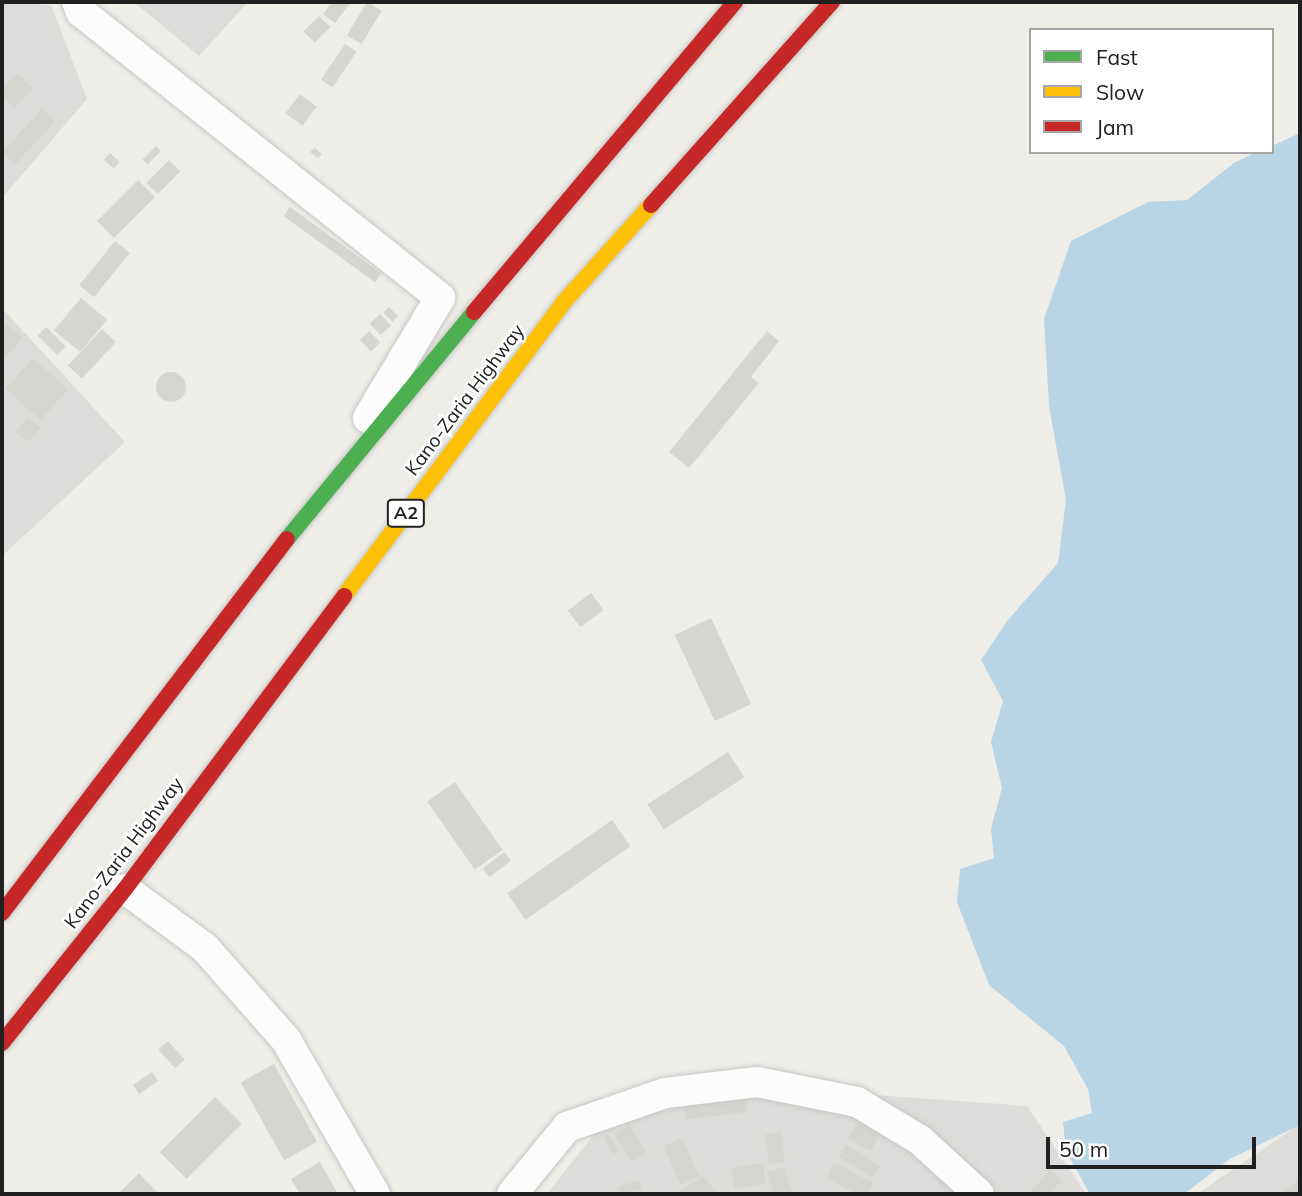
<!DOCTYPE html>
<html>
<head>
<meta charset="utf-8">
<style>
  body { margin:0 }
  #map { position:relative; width:1302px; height:1196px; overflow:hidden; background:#eeede8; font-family:Mulish,sans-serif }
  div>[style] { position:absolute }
  .residential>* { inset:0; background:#dddcda }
  .water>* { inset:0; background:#b9d4e4 }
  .building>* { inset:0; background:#d7d5d0; transform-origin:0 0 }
  .round { border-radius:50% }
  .roads { filter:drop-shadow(0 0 2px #c7c6c4) drop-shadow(0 0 2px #c7c6c4) }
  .street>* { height:30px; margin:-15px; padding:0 15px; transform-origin:15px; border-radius:15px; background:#fcfcfc }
  .fast>* { height:16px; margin:-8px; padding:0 8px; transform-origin:8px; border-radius:8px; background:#4caf50 }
  .slow>* { height:16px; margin:-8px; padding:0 8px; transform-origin:8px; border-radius:8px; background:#ffc107 }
  .jam>* { height:16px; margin:-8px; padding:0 8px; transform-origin:8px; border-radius:8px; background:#c62828 }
  span { translate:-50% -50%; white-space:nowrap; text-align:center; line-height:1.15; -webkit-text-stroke:5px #fff; paint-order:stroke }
  .shield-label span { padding:2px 5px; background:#fff; border:2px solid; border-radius:5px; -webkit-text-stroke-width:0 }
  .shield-label { font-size:18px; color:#202020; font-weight:700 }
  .street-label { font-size:19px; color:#202020 }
  .frame { position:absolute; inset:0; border:4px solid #202020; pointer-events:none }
  .legend { position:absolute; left:1029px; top:28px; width:245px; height:126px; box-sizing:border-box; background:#fff; border:2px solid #a6a6a6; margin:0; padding:9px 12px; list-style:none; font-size:21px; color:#202020 }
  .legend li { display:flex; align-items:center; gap:14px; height:35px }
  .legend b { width:35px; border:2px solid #a6a6a6 }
  .scale { position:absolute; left:1046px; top:1137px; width:210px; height:32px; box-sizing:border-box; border:4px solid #202020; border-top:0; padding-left:9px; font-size:21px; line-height:24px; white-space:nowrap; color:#202020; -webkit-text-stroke:5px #fff; paint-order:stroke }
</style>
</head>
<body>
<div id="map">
  <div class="residential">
    <div style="clip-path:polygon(2px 2px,51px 5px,87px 99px,2px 198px)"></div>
    <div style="clip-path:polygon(134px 2px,248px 2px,199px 56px)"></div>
    <div style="clip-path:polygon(2px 308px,125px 442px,2px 556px)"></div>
    <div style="clip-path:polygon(776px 1088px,1027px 1106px,1086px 1194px,547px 1194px,594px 1134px,650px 1105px)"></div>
    <div style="clip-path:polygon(1300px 1124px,1300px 1194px,1197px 1194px)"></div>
  </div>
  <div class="water">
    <div style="clip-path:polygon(1300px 133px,1300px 1125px,1230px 1159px,1184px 1194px,1090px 1194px,1066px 1151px,1063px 1122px,1092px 1113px,1088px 1089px,1064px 1046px,989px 985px,957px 902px,960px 869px,994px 858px,991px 829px,1002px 788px,991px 742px,1003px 701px,981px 660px,1007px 621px,1058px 563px,1066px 500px,1049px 406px,1044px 319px,1071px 241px,1148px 202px,1187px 200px,1234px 163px,1257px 152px,1272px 152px,1272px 146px)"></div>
  </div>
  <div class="building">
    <div style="clip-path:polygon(332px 2px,351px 2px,335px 23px,323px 14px)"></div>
    <div style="left:367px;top:2px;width:17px;height:39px;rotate:31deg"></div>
    <div style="left:319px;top:16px;width:16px;height:22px;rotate:45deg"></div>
    <div style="left:345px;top:44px;width:14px;height:43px;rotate:34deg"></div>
    <div style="clip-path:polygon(17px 73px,33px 88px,14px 108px,2px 96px,2px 89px)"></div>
    <div style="left:300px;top:94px;width:21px;height:24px;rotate:37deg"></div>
    <div style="left:42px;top:109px;width:18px;height:59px;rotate:43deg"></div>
    <div style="left:156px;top:146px;width:7px;height:19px;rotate:45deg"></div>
    <div style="clip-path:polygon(315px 148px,322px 154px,318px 158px,310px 152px)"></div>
    <div style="left:110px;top:153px;width:13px;height:9px;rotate:42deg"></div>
    <div style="left:169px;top:160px;width:16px;height:32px;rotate:45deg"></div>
    <div style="left:138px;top:180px;width:24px;height:58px;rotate:45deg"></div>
    <div style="left:290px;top:207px;width:113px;height:11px;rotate:36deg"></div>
    <div style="left:115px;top:241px;width:19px;height:57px;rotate:39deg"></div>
    <div style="left:81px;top:298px;width:34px;height:42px;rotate:40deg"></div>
    <div style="left:389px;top:307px;width:13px;height:8px;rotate:45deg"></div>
    <div style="left:380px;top:314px;width:16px;height:14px;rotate:47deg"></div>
    <div style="clip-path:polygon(2px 322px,24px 336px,2px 362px)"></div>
    <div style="left:46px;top:327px;width:28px;height:12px;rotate:45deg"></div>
    <div style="left:102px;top:329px;width:19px;height:50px;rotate:43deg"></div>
    <div style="left:369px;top:331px;width:16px;height:13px;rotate:45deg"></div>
    <div style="clip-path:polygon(767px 331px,779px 341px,751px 377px,759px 383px,689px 468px,669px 452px)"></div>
    <div style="left:33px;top:358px;width:47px;height:41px;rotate:42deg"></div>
    <div class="round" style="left:156px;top:372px;width:30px;height:30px"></div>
    <div style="left:28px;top:417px;width:16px;height:19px;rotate:40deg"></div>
    <div style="left:591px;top:593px;width:21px;height:29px;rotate:53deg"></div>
    <div style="left:711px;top:618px;width:95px;height:40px;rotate:65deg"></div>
    <div style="left:728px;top:752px;width:30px;height:96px;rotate:57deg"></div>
    <div style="left:455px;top:782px;width:83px;height:34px;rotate:55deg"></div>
    <div style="left:612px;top:820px;width:32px;height:128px;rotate:55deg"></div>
    <div style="left:504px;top:852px;width:11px;height:27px;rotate:52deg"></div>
    <div style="left:168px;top:1041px;width:25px;height:13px;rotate:48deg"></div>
    <div style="left:274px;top:1064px;width:89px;height:38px;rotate:61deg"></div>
    <div style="left:152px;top:1072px;width:11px;height:23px;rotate:56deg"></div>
    <div style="left:745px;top:1096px;width:16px;height:62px;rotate:83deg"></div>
    <div style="left:215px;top:1097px;width:38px;height:78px;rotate:45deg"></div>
    <div style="left:857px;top:1122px;width:26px;height:19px;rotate:29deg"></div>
    <div style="left:629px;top:1125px;width:32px;height:17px;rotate:58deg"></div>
    <div style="left:781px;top:1132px;width:30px;height:16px;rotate:82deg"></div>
    <div style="left:609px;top:1135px;width:19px;height:6px;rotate:62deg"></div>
    <div style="left:682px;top:1138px;width:42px;height:20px;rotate:66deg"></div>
    <div style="left:846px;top:1145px;width:40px;height:14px;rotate:32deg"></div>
    <div style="clip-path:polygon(320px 1162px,338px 1194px,300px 1194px,291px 1179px)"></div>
    <div style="left:763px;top:1163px;width:21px;height:32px;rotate:82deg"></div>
    <div style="clip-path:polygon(834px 1163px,873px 1183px,867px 1194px,857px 1194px,826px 1178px)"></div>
    <div style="clip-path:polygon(784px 1167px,793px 1194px,774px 1194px,767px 1172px)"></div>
    <div style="clip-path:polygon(1050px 1169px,1062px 1181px,1049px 1194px,1029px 1194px)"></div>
    <div style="clip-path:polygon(139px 1173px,159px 1194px,118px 1194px)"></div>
    <div style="clip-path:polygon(704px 1176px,715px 1192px,680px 1194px,679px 1192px)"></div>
    <div style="clip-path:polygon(638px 1180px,642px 1189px,621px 1194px,618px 1187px)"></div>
    <div style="clip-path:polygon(1300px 1180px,1300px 1194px,1277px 1194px)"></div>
  </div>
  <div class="roads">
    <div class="street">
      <div style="left:77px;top:2px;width:11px;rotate:68deg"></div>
      <div style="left:81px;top:12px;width:459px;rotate:38.5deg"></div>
      <div style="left:440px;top:298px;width:140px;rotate:121deg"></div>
      <div style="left:125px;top:889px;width:99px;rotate:36.4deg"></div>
      <div style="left:205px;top:948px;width:123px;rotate:48.6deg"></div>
      <div style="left:286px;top:1040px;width:178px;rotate:60deg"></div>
      <div style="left:512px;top:1194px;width:87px;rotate:-50.6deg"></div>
      <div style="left:567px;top:1127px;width:104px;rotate:-19.1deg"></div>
      <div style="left:665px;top:1093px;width:93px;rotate:-6.8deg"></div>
      <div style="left:757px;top:1082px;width:102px;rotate:11.3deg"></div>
      <div style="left:857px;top:1102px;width:74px;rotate:31.1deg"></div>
      <div style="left:920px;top:1140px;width:80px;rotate:42.5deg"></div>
    </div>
    <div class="fast">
      <div style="left:287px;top:539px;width:294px;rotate:-50.5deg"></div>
    </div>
    <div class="slow">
      <div style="left:344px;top:596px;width:366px;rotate:-53.2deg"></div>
      <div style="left:563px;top:303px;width:132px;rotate:-48.1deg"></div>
    </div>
    <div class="jam">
      <div style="left:651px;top:205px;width:272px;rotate:-48.3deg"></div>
      <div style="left:474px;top:312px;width:405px;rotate:-49.9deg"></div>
      <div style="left:2px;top:913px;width:470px;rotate:-52.7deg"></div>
      <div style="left:2px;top:1043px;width:197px;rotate:-51.4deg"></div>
      <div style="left:125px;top:889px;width:366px;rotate:-53.2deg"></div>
    </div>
  </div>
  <div class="shield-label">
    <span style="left:406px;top:513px">A2</span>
  </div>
  <div class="street-label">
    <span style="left:465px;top:400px;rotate:-53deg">Kano-Zaria Highway</span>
    <span style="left:124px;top:853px;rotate:-53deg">Kano-Zaria Highway</span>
  </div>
  <div class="frame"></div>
  <ul class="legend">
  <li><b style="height:9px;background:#4caf50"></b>Fast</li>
  <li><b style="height:9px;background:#ffc107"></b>Slow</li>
  <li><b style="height:9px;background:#c62828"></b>Jam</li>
  </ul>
  <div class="scale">50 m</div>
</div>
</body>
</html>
